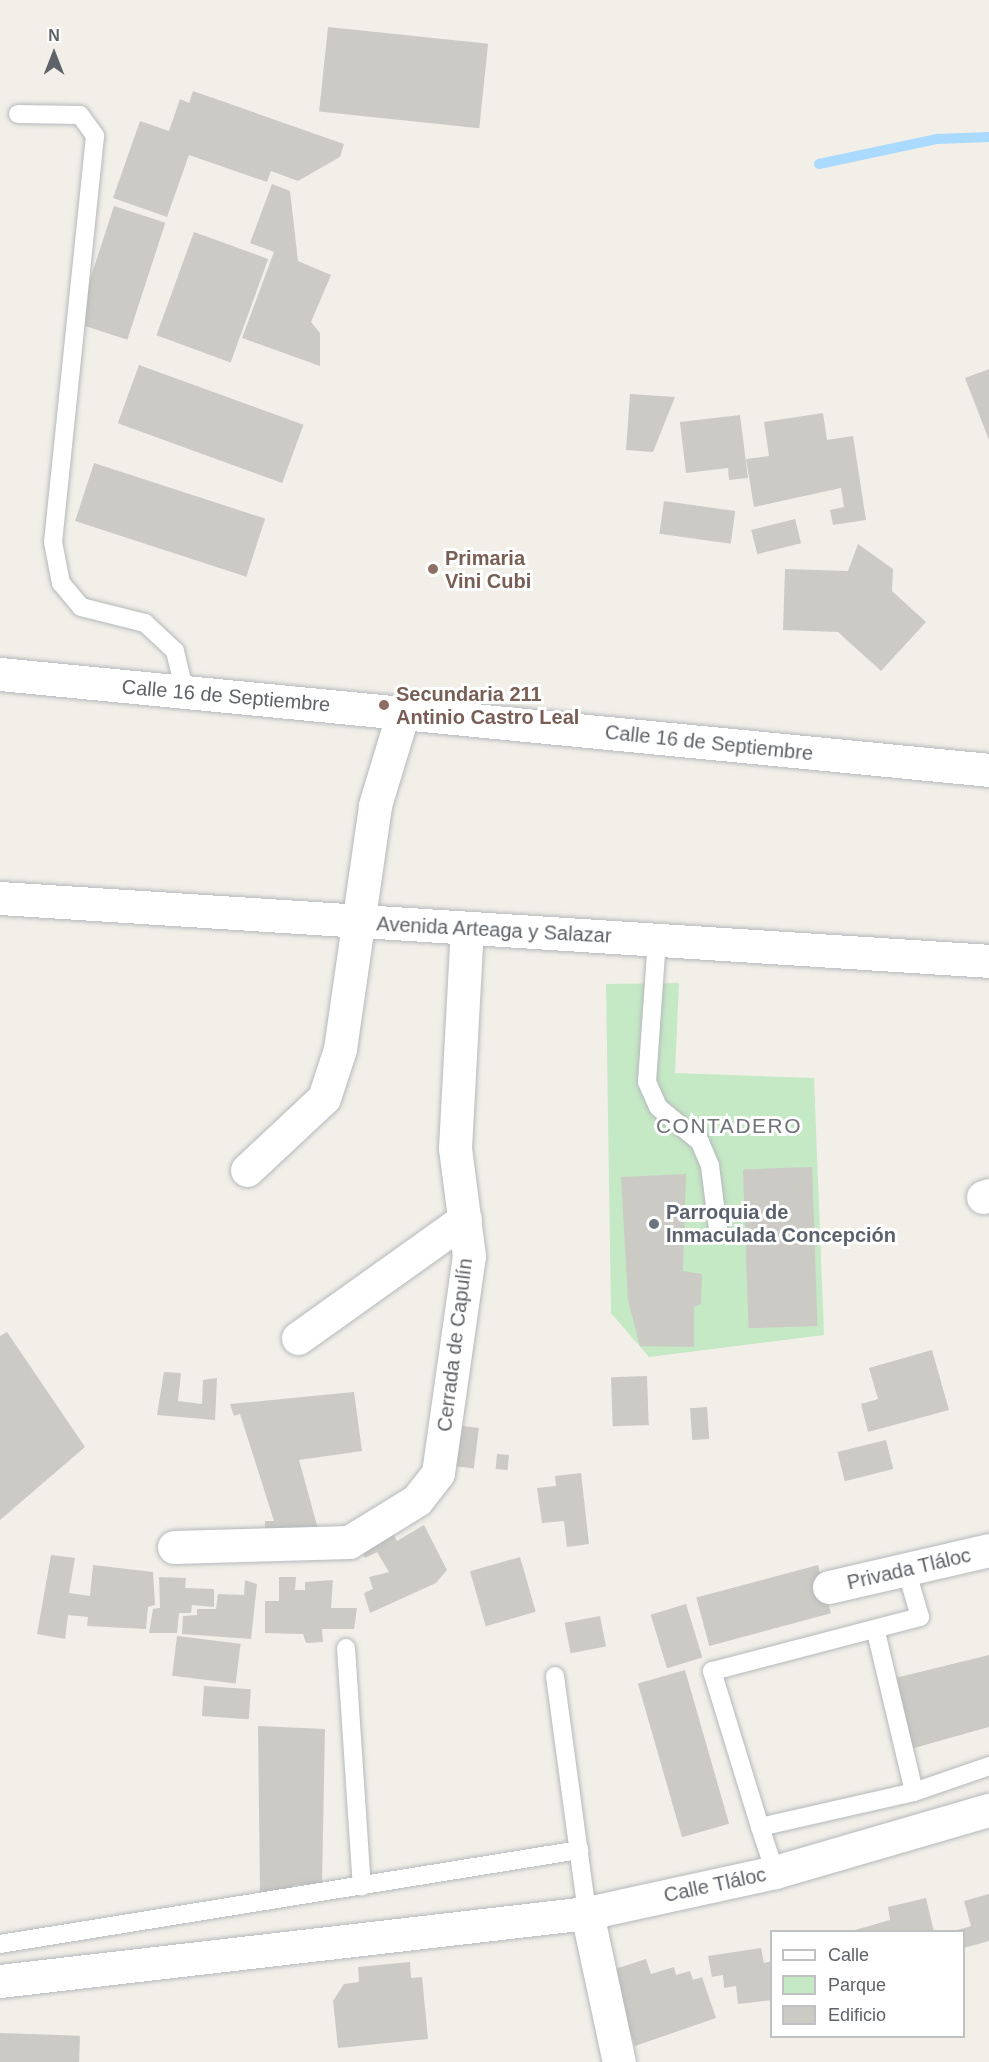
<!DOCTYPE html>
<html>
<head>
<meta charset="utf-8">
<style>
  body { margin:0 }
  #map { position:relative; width:989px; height:2062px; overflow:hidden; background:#f1efe8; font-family:Arial,sans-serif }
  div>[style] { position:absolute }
  .green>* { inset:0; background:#c5e8c5 }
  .stream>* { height:10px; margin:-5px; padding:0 5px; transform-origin:5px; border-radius:5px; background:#aadaff }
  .building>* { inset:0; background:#cccac5; transform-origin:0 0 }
  .roads { filter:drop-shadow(0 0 2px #b5b8bc) drop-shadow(0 0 2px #b5b8bc) }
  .lane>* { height:18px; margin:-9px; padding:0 9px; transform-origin:9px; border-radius:9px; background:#fff }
  .street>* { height:33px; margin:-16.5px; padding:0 16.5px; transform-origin:16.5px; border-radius:16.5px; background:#fff }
  .secondary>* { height:33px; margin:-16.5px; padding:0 16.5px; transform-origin:16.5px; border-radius:16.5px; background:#fff }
  .dots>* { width:16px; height:16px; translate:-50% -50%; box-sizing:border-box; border:3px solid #fff; border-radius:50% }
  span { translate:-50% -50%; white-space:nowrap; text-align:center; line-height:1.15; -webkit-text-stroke:6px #fff; paint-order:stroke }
  .education-label { font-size:20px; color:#785e54; font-weight:700 }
  .left { translate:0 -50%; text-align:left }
  .street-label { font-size:20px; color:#5f6368 }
  .worship-label { font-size:20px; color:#5b616d; font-weight:700 }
  .neighbourhood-label { font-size:21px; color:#70757a; letter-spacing:1.5px }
  .legend { position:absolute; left:770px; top:1930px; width:195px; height:108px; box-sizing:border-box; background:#fff; border:2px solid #bfc1c3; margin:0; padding:8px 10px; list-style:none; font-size:18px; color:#5f6368 }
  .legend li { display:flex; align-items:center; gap:12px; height:30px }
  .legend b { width:30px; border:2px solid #bfc1c3 }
  .north { position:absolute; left:24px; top:24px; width:60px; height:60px; -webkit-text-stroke:4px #fff; paint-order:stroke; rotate:0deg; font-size:16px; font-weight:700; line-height:24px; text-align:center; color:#5f6368 }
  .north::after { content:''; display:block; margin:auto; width:21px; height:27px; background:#5f6368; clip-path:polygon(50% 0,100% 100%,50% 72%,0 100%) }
</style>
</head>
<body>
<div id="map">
  <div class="green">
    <div style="clip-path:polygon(679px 983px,675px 1073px,814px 1078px,824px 1335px,649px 1357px,611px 1313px,606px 984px)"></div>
  </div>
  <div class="stream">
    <div style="left:819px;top:164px;width:121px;rotate:-12deg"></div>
    <div style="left:937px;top:139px;width:52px;rotate:-2.2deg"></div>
  </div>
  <div class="building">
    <div style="left:328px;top:27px;width:161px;height:85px;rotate:6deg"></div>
    <div style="clip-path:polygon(193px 91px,344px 144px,340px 157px,298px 181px,271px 171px,267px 182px,189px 155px,167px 217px,113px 198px,140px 121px,169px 131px,180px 99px,189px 103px)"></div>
    <div style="clip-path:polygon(272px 184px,290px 191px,298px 261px,331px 275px,311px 322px,320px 333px,320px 366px,242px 338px,274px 252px,250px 243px)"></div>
    <div style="left:114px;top:206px;width:54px;height:123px;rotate:18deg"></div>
    <div style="left:194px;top:232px;width:79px;height:110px;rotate:20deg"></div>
    <div style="left:139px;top:365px;width:175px;height:62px;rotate:20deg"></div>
    <div style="clip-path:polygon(989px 369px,989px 440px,965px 378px)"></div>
    <div style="clip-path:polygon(630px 394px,675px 397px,653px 452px,626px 450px)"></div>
    <div style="clip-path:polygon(823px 413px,827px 440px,853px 436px,866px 520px,833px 525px,830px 510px,844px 507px,841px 488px,754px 507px,746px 459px,769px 456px,764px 422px)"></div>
    <div style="clip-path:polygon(740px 415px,748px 478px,729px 480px,728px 468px,686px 473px,680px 422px)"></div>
    <div style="left:94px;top:463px;width:180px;height:61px;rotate:18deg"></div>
    <div style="left:664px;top:501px;width:72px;height:33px;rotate:8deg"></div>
    <div style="left:795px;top:519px;width:25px;height:45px;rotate:76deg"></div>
    <div style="clip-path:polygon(858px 544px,893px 569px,892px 591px,926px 622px,881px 671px,838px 632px,783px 630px,785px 569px,848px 571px)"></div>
    <div style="left:812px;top:1167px;width:159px;height:69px;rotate:88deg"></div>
    <div style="clip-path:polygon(686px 1174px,683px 1271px,702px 1274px,701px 1304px,694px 1307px,694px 1347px,640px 1346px,628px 1300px,621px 1177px)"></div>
    <div style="clip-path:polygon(7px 1332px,85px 1447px,0 1520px,0 1336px)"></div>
    <div style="clip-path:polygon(932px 1350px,949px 1410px,868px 1432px,861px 1404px,878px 1399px,869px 1368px)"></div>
    <div style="clip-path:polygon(164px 1372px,181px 1373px,178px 1401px,202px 1404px,203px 1380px,217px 1378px,215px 1420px,157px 1415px)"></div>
    <div style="left:647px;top:1376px;width:49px;height:36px;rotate:88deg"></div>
    <div style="clip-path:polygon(354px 1392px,362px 1451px,299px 1460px,320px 1536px,265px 1536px,265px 1521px,274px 1521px,240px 1414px,234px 1416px,230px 1404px)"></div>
    <div style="left:707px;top:1407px;width:32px;height:17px;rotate:86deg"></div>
    <div style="left:455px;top:1425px;width:24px;height:41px;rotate:7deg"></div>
    <div style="left:886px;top:1440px;width:30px;height:50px;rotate:76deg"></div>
    <div style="left:497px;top:1454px;width:12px;height:15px;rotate:5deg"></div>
    <div style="clip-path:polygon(581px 1473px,589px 1544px,567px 1547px,564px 1521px,542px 1523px,537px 1488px,556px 1486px,555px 1476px)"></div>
    <div style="clip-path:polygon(424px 1525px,447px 1570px,436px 1583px,370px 1613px,364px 1593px,373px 1589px,369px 1577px,389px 1572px,377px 1552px,365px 1558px,359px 1546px,391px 1530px,397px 1541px)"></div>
    <div style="clip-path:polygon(51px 1555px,75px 1558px,69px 1593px,90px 1596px,93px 1565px,153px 1572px,155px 1605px,148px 1607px,146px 1629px,87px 1626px,88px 1617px,68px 1615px,65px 1639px,37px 1634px)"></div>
    <div style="left:520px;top:1557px;width:57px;height:52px;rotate:74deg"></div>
    <div style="left:818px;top:1565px;width:50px;height:126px;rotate:75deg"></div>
    <div style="clip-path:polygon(159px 1577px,186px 1578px,185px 1588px,214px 1589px,214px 1607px,192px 1605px,191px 1613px,179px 1613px,177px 1633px,149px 1633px,153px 1609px,160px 1608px)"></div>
    <div style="clip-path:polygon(279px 1577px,296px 1577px,295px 1590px,305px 1590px,305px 1582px,333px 1580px,331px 1608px,357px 1608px,354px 1629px,322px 1629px,323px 1642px,306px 1643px,303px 1634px,265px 1633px,265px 1601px,279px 1601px)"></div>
    <div style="clip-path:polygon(245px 1580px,257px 1584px,251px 1639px,182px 1634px,183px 1616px,197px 1615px,197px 1609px,216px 1609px,218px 1594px,244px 1595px)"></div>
    <div style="left:686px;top:1604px;width:56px;height:37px;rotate:73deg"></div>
    <div style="left:600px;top:1616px;width:31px;height:36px;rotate:79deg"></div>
    <div style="left:177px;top:1636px;width:64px;height:40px;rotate:7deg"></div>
    <div style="clip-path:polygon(989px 1655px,989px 1727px,907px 1750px,883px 1681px)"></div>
    <div style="left:685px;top:1670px;width:160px;height:49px;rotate:74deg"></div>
    <div style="left:204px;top:1686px;width:47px;height:30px;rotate:4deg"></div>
    <div style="clip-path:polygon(258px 1726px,325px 1729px,322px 1884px,293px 1885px,294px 1893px,260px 1894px)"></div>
    <div style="clip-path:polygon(989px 1894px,989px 1941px,964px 1948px,964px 1932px,954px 1931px,971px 1926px,964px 1901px)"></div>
    <div style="clip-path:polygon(926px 1898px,934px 1932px,848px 1932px,890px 1920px,888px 1907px)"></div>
    <div style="clip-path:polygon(761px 1948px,764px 1963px,772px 1961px,772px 2000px,738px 2004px,736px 1986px,724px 1988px,723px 1975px,712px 1977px,708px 1956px)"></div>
    <div style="clip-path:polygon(646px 1959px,651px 1974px,674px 1967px,676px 1975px,690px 1971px,693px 1980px,702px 1977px,716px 2018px,635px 2046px,609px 1971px)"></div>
    <div style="clip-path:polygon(410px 1962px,411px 1978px,422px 1977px,428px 2039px,338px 2048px,333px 2001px,344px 1984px,359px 1982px,358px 1967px)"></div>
    <div style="left:0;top:2033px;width:80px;height:29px;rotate:2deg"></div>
  </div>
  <div class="roads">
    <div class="lane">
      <div style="left:18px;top:114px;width:62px;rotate:0.9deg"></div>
      <div style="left:80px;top:115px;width:26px;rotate:54deg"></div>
      <div style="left:95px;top:136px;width:408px;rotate:95.9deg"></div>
      <div style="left:53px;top:542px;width:42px;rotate:79deg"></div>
      <div style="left:61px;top:583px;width:31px;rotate:50deg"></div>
      <div style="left:81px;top:607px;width:66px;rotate:14deg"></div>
      <div style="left:145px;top:623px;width:41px;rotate:43deg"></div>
      <div style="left:175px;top:651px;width:43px;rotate:76.6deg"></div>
      <div style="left:657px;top:939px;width:143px;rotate:94deg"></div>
      <div style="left:647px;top:1082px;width:27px;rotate:66deg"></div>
      <div style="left:658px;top:1107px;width:55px;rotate:39.8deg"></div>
      <div style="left:700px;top:1142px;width:26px;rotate:67deg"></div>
      <div style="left:710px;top:1166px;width:64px;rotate:82.8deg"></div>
      <div style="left:906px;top:1569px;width:50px;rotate:73.7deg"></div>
      <div style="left:920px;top:1617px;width:215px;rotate:165.4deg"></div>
      <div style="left:712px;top:1671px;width:163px;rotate:72.9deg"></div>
      <div style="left:760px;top:1827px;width:158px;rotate:-12.8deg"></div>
      <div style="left:914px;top:1792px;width:79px;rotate:-19.1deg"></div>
      <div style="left:876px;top:1632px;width:164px;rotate:76.6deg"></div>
      <div style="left:346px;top:1648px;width:239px;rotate:86.2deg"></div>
      <div style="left:555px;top:1676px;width:239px;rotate:82.3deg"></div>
      <div style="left:760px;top:1827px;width:47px;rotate:71.6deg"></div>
      <div style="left:0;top:1944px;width:587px;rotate:-9.22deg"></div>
    </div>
    <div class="street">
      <div style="left:247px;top:1170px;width:105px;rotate:-43.1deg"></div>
      <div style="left:324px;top:1098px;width:52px;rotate:-71.9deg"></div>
      <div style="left:340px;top:1049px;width:246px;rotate:-81.8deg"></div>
      <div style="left:375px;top:805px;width:96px;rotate:-73.1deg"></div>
      <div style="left:983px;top:1197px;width:6px;rotate:-18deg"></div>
      <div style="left:298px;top:1338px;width:205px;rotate:-35.5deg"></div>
      <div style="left:174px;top:1547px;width:175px;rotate:-1.6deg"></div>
      <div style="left:349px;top:1542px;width:80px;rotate:-31.7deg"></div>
      <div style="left:417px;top:1500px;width:34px;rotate:-52deg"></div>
      <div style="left:438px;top:1473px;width:219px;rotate:-81.9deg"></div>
      <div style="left:469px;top:1256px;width:109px;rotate:-97.4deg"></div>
      <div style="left:455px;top:1148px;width:220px;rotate:-86.9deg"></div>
      <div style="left:829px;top:1587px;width:164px;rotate:-13deg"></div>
      <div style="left:587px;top:1913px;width:152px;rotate:77.9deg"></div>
      <div style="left:0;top:1981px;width:591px;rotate:-6.61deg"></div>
      <div style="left:587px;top:1913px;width:192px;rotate:-12.3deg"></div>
      <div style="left:775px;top:1872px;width:223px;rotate:-16.2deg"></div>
    </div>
    <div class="secondary">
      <div style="left:0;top:674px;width:994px;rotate:5.54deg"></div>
      <div style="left:0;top:898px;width:991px;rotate:3.64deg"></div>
    </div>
  </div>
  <div class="dots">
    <div style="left:433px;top:569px;background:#8d6e63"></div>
    <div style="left:384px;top:705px;background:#8d6e63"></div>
    <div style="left:654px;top:1224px;background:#6b7280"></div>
  </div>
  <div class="education-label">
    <span class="left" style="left:445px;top:570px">Primaria<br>Vini Cubi</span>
    <span class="left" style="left:396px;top:706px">Secundaria 211<br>Antinio Castro Leal</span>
  </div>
  <div class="street-label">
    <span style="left:226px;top:696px;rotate:5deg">Calle 16 de Septiembre</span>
    <span style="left:709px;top:743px;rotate:6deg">Calle 16 de Septiembre</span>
    <span style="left:494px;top:930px;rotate:3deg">Avenida Arteaga y Salazar</span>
    <span style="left:455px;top:1345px;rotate:-83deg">Cerrada de Capulín</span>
    <span style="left:909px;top:1569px;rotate:-13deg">Privada Tláloc</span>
    <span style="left:715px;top:1885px;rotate:-12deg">Calle Tláloc</span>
  </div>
  <div class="worship-label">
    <span class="left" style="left:666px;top:1224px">Parroquia de<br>Inmaculada Concepción</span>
  </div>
  <div class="neighbourhood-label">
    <span style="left:729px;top:1126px">CONTADERO</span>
  </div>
  <ul class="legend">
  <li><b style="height:8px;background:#fff"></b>Calle</li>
  <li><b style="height:16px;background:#c5e8c5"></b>Parque</li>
  <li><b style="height:16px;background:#cccac5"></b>Edificio</li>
  </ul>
  <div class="north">N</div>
</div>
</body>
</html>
